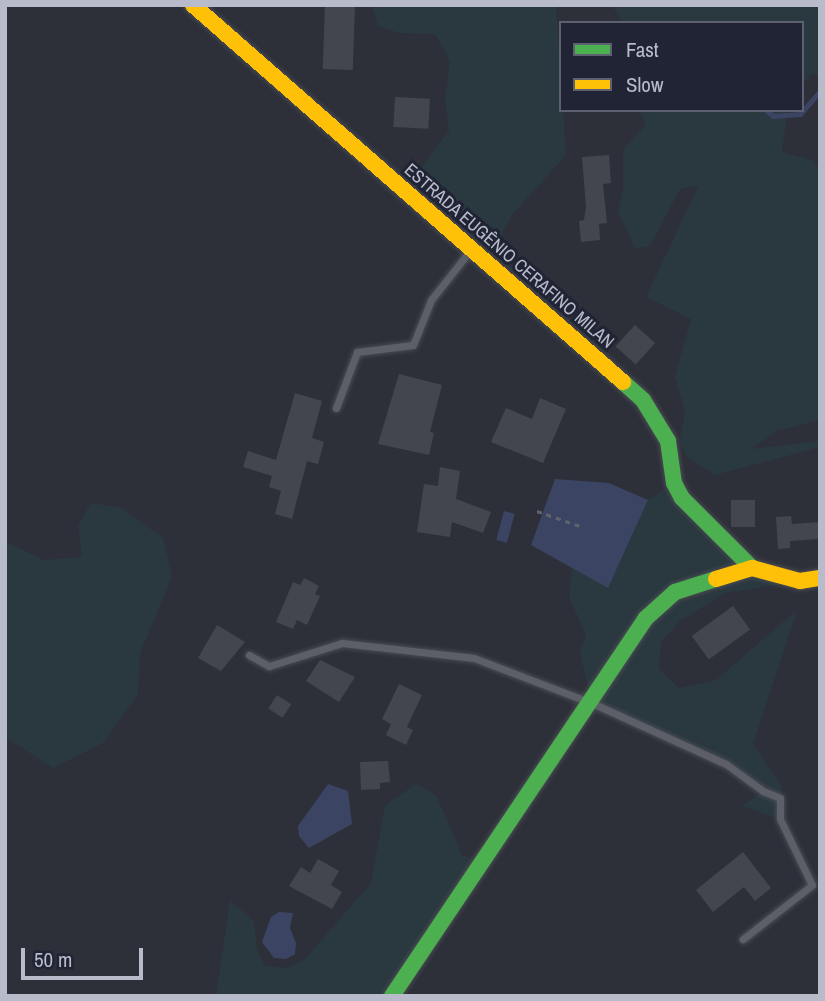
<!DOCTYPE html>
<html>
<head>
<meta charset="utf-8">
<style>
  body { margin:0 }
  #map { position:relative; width:825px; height:1001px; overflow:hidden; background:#2d3039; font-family:"Archivo Narrow",sans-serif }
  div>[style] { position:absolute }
  .green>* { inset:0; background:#2a383f }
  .water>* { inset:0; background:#3c4463; transform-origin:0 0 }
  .stream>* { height:5px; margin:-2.5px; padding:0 2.5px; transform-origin:2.5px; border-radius:2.5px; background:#3c4463 }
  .building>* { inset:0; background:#44464f; transform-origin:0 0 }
  .path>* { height:2.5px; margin-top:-1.25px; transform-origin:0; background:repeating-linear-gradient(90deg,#60636b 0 5px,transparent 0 10px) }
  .roads { filter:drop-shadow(0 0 2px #494b52) drop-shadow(0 0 2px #494b52) }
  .lane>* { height:7px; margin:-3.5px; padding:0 3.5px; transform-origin:3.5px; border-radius:3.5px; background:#5d5f68 }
  .fast>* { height:16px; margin:-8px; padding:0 8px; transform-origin:8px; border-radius:8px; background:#4caf50 }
  .slow>* { height:16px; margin:-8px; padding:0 8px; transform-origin:8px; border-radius:8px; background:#ffc107 }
  span { translate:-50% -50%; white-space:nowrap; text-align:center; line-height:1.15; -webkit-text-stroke:6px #202435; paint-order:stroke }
  .street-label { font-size:18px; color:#b8bbca }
  .frame { position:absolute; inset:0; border:7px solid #b8bbca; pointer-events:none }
  .legend { position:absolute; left:559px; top:21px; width:245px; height:91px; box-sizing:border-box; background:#202435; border:2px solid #5d6071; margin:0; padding:9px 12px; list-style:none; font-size:21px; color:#b8bbca }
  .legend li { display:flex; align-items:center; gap:14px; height:35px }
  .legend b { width:35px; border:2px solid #5d6071 }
  .scale { position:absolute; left:21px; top:948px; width:122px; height:32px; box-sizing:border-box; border:4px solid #b8bbca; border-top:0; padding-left:9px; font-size:21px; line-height:24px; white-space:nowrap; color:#b8bbca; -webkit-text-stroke:5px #202435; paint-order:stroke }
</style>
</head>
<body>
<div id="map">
  <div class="green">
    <div style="clip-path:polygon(372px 5px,556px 5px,566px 155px,512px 215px,503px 232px,500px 251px,416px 175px,449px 131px,445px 99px,450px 61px,435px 34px,399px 33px,378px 26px)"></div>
    <div style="clip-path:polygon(612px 5px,820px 5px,820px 75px,811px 74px,802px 85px,802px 23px,623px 23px)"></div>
    <div style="clip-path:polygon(638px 110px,788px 110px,782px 152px,812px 160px,820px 170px,820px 420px,776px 431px,751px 449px,820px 441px,820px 447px,715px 475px,686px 456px,680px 443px,685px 410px,675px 377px,691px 319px,646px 297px,699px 185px,680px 189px,650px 246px,635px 249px,618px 211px,623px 190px,623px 150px,646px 124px)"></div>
    <div style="clip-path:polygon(674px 483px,738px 553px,800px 581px,725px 593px,680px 621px,661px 642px,659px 669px,679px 688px,716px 680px,797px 610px,753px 744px,781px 785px,780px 819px,742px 806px,762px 792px,726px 764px,592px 703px,580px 653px,586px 635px,569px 597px,572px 567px,608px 587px,648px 500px)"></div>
    <div style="clip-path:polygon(91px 503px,122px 508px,163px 538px,172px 577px,140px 653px,138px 694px,103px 743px,53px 768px,5px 737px,5px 542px,44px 560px,82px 557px,78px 525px)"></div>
    <div style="clip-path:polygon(416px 784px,436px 795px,462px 855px,481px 862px,392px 996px,216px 996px,230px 900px,254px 922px,257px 949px,265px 966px,288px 968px,306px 958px,371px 883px,385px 806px)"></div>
  </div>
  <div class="water">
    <div style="clip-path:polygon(555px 479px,609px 483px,648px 500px,608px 588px,531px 545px)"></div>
    <div style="left:504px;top:511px;width:11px;height:30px;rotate:15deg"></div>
    <div style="clip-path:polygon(328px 784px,348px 791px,352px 824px,309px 848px,299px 836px,298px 826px)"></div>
    <div style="clip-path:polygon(279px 912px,293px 913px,290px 928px,296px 943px,295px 954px,286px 959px,274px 958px,262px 942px,271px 917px)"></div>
  </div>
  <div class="stream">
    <div style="left:766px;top:110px;width:9px;rotate:41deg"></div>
    <div style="left:773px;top:116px;width:27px;rotate:-4deg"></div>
    <div style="left:800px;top:114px;width:30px;rotate:-49deg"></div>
  </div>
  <div class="building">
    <div style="left:325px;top:5px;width:30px;height:64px;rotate:2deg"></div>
    <div style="left:395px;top:97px;width:35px;height:30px;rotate:3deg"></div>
    <div style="clip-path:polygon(609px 155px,611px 183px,603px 184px,607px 223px,599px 224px,600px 240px,581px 242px,579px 221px,584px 220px,586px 207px,582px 157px)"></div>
    <div style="left:635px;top:325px;width:27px;height:29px;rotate:42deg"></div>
    <div style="clip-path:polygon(399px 374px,442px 385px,430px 432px,434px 433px,429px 455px,378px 444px)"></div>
    <div style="clip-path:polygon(295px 393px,322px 401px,312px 438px,324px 442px,318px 464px,307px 461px,292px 519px,275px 514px,281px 491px,269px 487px,272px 476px,243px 467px,248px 451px,276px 460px)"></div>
    <div style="clip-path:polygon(540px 398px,566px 409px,543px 463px,491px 442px,506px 408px,532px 419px)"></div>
    <div style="clip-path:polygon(440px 467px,460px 471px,456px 499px,491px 512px,483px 533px,452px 522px,450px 537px,417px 532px,424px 484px,438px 486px)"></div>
    <div style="left:755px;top:500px;width:27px;height:24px;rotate:90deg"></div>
    <div style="clip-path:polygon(791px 516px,792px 524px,820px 522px,820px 539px,790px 541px,790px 548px,778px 549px,776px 517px)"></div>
    <div style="clip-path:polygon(304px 578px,319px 586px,315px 594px,320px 596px,307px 625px,297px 620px,293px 629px,276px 622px,293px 582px,300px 585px)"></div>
    <div style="left:733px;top:606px;width:29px;height:51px;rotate:54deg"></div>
    <div style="clip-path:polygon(217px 625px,245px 642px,221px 671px,198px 658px)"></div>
    <div style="clip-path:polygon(320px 660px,355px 677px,339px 702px,306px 681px)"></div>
    <div style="clip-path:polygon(399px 684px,422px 695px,407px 727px,413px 730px,406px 745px,386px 735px,391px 724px,382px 719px)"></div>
    <div style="left:277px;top:695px;width:17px;height:16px;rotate:33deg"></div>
    <div style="clip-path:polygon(388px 761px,390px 782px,380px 783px,380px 789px,361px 790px,360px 762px)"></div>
    <div style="clip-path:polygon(743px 852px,771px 888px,755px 901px,744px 887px,713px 912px,696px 890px)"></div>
    <div style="clip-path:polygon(318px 859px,339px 871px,331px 885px,342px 892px,332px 909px,289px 886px,301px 867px,310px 873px)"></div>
  </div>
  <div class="path">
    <div style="left:537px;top:511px;width:46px;rotate:19.2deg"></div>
  </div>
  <div class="roads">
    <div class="lane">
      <div style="left:336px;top:408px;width:60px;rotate:-69.4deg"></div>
      <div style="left:357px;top:352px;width:56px;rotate:-7.1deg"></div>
      <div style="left:413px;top:345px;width:48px;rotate:-68.2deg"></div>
      <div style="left:431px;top:300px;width:66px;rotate:-51.7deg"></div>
      <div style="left:249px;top:655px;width:23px;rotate:29deg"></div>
      <div style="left:269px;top:666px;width:77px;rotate:-17.5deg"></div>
      <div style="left:342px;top:643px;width:133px;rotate:6.5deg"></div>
      <div style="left:474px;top:658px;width:126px;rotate:20.9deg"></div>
      <div style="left:592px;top:703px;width:147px;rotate:24.5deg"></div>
      <div style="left:726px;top:764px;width:46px;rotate:36.1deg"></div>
      <div style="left:763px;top:791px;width:18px;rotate:22deg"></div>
      <div style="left:780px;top:798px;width:21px;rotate:90deg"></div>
      <div style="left:780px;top:819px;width:73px;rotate:64.1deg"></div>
      <div style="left:812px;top:885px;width:88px;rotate:142deg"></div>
    </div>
    <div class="fast">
      <div style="left:623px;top:382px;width:27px;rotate:42deg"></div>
      <div style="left:643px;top:400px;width:48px;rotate:58.6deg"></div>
      <div style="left:668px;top:441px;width:42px;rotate:81.9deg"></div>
      <div style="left:674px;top:483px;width:17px;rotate:62deg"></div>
      <div style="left:682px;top:498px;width:99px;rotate:45deg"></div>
      <div style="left:392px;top:996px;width:454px;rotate:-56.1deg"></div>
      <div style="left:645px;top:619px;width:40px;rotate:-42deg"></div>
      <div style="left:675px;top:592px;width:43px;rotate:-17.6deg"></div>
    </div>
    <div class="slow">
      <div style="left:193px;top:5px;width:572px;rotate:41.24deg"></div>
      <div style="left:716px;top:579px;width:38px;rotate:-17deg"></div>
      <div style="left:752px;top:568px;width:50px;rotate:15.2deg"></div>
      <div style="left:800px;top:581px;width:20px;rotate:-9deg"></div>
    </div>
  </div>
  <div class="street-label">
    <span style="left:509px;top:256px;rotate:41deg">ESTRADA EUGÊNIO CERAFINO MILAN</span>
  </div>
  <div class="frame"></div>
  <ul class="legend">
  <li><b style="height:9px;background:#4caf50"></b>Fast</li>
  <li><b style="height:9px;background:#ffc107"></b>Slow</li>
  </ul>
  <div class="scale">50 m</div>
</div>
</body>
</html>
